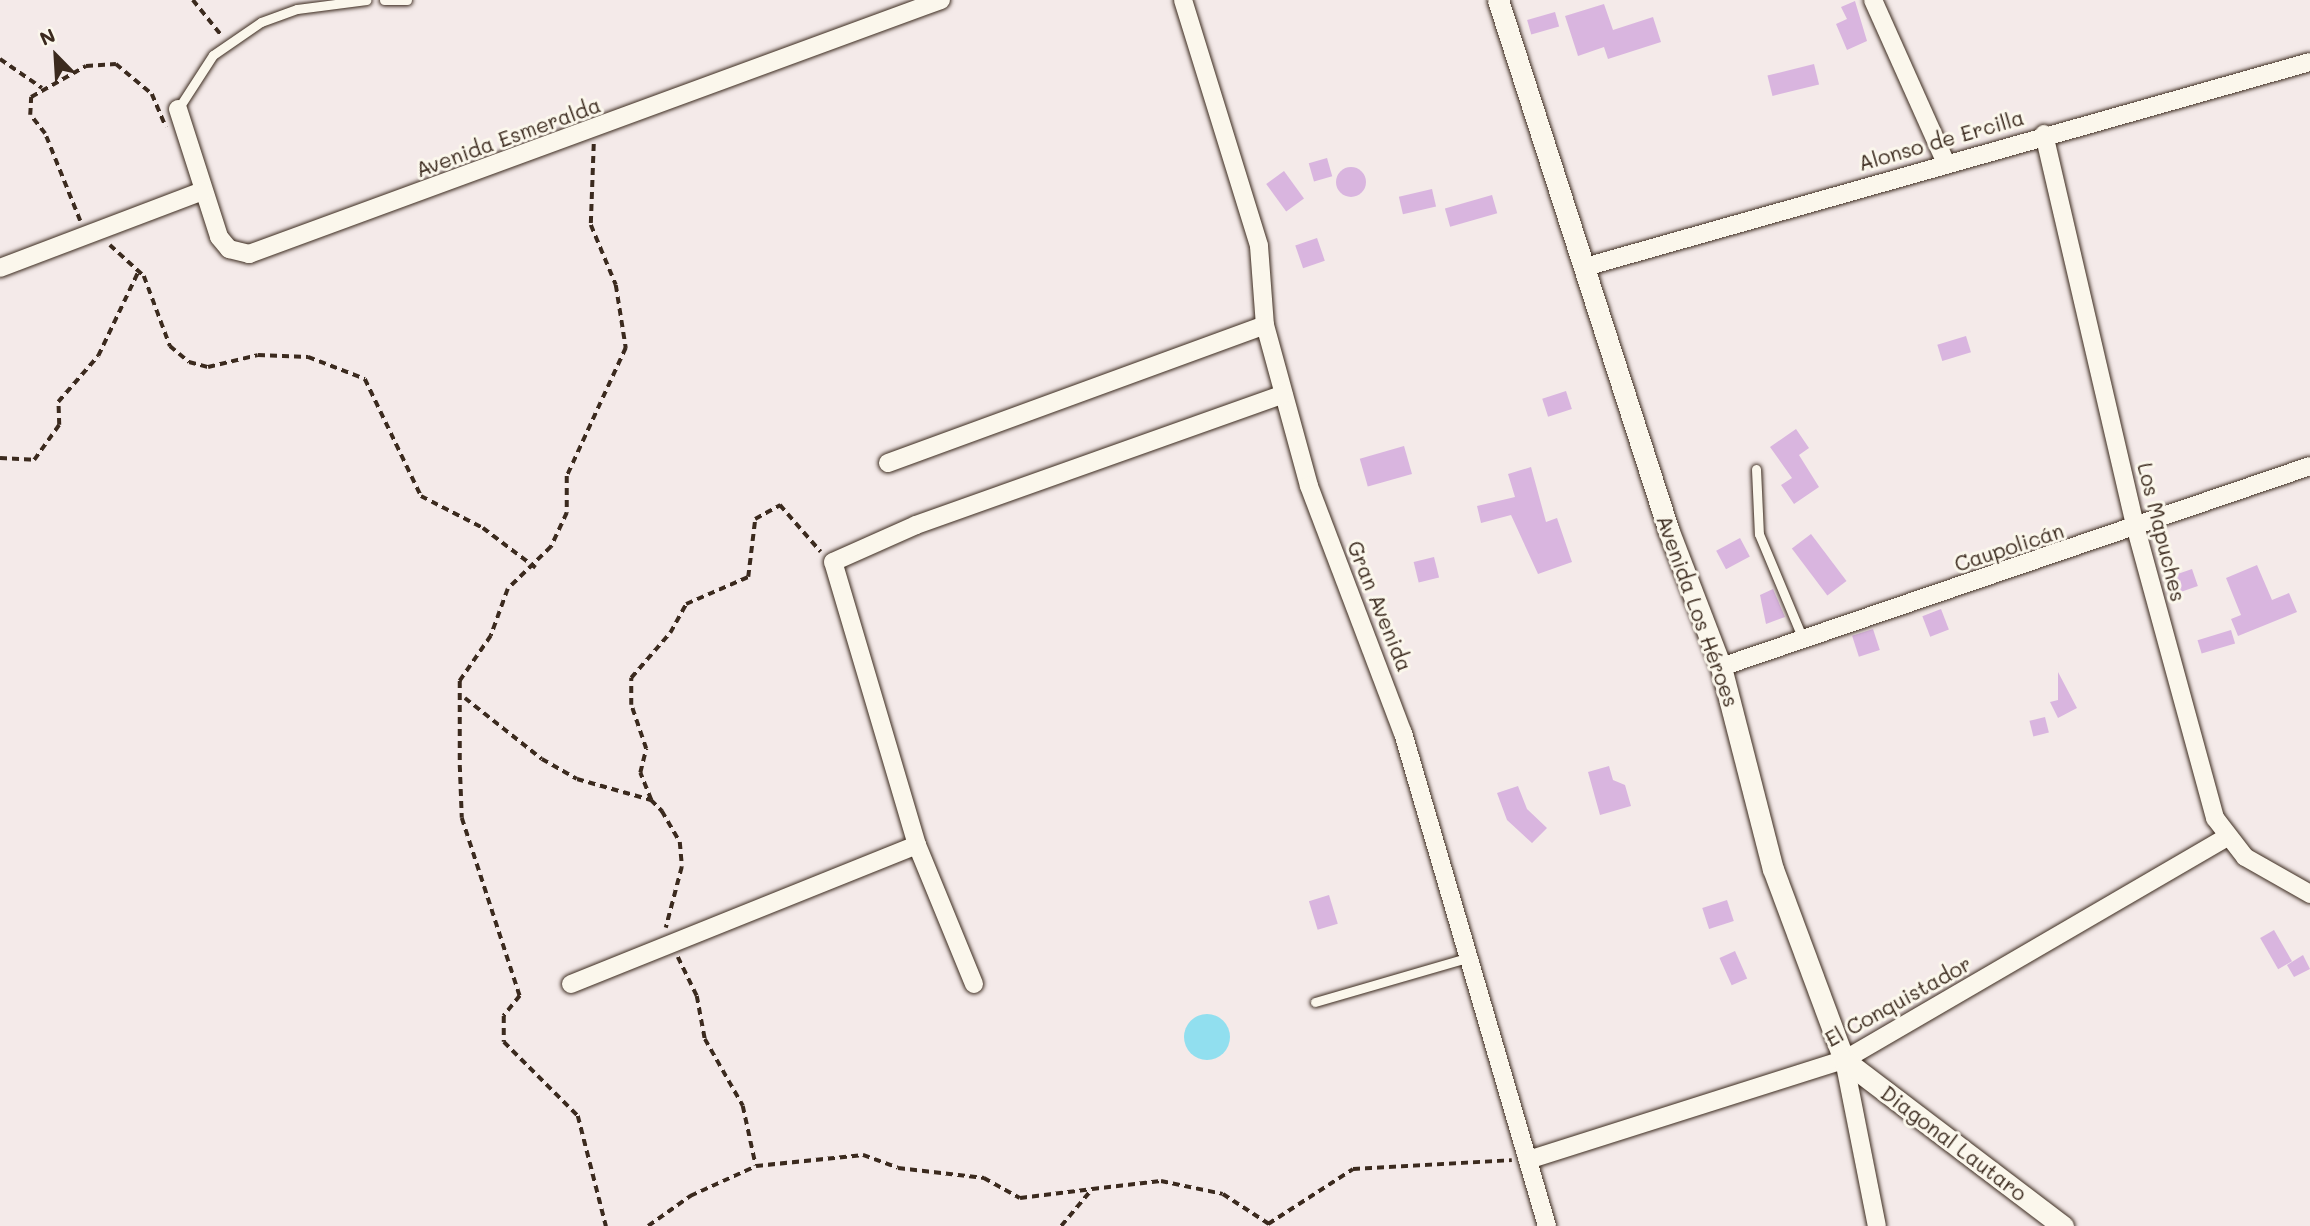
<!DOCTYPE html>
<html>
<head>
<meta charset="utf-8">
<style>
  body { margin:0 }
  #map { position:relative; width:2310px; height:1226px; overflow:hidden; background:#f4eae9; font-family:Mali,sans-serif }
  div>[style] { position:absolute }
  .water>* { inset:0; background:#91dfef }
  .round { border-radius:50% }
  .building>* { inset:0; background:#d9b5df; transform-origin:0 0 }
  .path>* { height:3.5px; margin-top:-1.75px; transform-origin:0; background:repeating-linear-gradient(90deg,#3b2a1e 0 7px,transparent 0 12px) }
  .roads { filter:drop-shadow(0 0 2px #3b2a1e) drop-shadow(0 0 2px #3b2a1e) }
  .service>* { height:9px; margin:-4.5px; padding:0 4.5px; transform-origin:4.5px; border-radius:4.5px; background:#fbf7ec }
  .minor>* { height:18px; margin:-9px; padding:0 9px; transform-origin:9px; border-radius:9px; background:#fbf7ec }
  .tertiary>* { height:21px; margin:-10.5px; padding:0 10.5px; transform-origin:10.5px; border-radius:10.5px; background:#fbf7ec }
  span { translate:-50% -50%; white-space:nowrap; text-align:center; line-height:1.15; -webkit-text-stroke:6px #fbf7ec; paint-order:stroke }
  .street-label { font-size:21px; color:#3b2a1e }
  .north { position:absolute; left:21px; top:21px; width:70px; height:70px; -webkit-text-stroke:5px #fbf7ec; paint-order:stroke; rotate:336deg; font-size:19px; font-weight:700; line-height:28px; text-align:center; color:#3b2a1e }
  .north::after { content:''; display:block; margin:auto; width:24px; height:32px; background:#3b2a1e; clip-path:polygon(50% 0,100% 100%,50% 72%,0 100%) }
</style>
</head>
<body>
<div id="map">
  <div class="water">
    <div class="round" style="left:1184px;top:1014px;width:46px;height:46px"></div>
  </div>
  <div class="building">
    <div style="clip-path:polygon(1855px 1px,1867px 41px,1847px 50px,1836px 24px,1847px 19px,1841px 7px)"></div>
    <div style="clip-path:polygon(1604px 4px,1613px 30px,1653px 17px,1661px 42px,1608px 59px,1604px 47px,1578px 56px,1565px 16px)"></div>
    <div style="left:1555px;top:12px;width:15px;height:29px;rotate:74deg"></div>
    <div style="left:1814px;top:64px;width:21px;height:48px;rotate:76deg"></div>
    <div style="left:1327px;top:158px;width:19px;height:19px;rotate:74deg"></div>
    <div class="round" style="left:1336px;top:167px;width:30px;height:30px"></div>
    <div style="left:1284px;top:171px;width:34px;height:22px;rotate:54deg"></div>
    <div style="left:1432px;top:189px;width:18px;height:34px;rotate:77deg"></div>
    <div style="left:1492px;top:195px;width:19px;height:49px;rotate:74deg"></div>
    <div style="left:1317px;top:238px;width:24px;height:23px;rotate:71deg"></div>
    <div style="left:1966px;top:336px;width:17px;height:30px;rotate:73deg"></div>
    <div style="left:1566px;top:391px;width:19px;height:25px;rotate:72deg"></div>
    <div style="clip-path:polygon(1796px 429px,1809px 448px,1799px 455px,1819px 487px,1794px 504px,1781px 485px,1792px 478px,1770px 447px)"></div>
    <div style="left:1404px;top:446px;width:29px;height:46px;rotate:74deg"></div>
    <div style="clip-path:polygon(1531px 467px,1546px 522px,1557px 518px,1572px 562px,1538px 574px,1511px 515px,1481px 523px,1477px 506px,1515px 497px,1508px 474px)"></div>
    <div style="left:1811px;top:534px;width:59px;height:24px;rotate:53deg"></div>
    <div style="left:1740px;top:538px;width:21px;height:27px;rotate:62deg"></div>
    <div style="left:1434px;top:557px;width:21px;height:21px;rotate:76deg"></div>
    <div style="clip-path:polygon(2257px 565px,2272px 600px,2289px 593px,2297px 612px,2238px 636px,2231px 619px,2241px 615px,2226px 578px)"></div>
    <div style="left:2192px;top:569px;width:18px;height:19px;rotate:71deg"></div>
    <div style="clip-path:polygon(1773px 589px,1785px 617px,1766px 624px,1760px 595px)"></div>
    <div style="left:1941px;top:609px;width:22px;height:20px;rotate:69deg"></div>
    <div style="left:1873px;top:629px;width:22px;height:22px;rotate:72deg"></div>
    <div style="left:2231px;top:630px;width:14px;height:35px;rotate:73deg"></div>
    <div style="clip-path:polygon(2058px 672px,2077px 708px,2058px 718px,2050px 702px,2058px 700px)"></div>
    <div style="left:2045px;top:717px;width:16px;height:16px;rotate:76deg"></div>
    <div style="clip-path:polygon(1609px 766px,1613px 780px,1625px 785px,1631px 806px,1600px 815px,1588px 772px)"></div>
    <div style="clip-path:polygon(1518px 786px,1527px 809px,1547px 828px,1532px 843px,1507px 820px,1497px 793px)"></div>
    <div style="left:1329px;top:895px;width:30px;height:21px;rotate:73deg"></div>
    <div style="left:1727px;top:900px;width:22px;height:26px;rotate:72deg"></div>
    <div style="left:2274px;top:930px;width:36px;height:16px;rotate:60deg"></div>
    <div style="left:1735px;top:951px;width:30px;height:17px;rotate:66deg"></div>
    <div style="clip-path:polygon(2303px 955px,2310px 969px,2294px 977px,2287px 965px)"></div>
  </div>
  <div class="path">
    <div style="left:193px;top:0;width:46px;rotate:51.1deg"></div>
    <div style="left:0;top:59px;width:51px;rotate:34.6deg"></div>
    <div style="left:594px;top:144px;width:81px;rotate:92.1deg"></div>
    <div style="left:591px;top:225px;width:65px;rotate:67.4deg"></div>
    <div style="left:616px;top:285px;width:64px;rotate:81deg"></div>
    <div style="left:626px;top:348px;width:141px;rotate:114.7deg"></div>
    <div style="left:567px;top:476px;width:37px;rotate:90deg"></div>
    <div style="left:567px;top:513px;width:38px;rotate:115deg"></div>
    <div style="left:551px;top:547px;width:60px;rotate:135.7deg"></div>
    <div style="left:508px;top:589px;width:50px;rotate:109.9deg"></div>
    <div style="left:491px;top:636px;width:55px;rotate:124.6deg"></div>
    <div style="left:460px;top:681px;width:84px;rotate:90deg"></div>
    <div style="left:460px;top:765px;width:53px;rotate:87.8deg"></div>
    <div style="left:462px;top:818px;width:187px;rotate:72deg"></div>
    <div style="left:520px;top:996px;width:26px;rotate:129deg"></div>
    <div style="left:504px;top:1016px;width:26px;rotate:90deg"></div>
    <div style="left:504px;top:1042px;width:105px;rotate:45deg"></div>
    <div style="left:578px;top:1116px;width:114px;rotate:75.7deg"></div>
    <div style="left:80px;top:221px;width:94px;rotate:-111.9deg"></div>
    <div style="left:45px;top:134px;width:24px;rotate:-128deg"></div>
    <div style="left:30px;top:115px;width:18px;rotate:-87deg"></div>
    <div style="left:31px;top:97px;width:63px;rotate:-29.4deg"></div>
    <div style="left:86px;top:66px;width:30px;rotate:-4deg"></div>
    <div style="left:116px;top:64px;width:47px;rotate:39.8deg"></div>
    <div style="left:152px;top:94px;width:36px;rotate:67deg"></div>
    <div style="left:110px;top:245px;width:46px;rotate:42.4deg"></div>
    <div style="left:144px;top:276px;width:75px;rotate:69.6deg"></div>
    <div style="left:170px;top:346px;width:25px;rotate:40deg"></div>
    <div style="left:189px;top:362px;width:20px;rotate:15deg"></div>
    <div style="left:208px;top:367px;width:51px;rotate:-13.5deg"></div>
    <div style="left:258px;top:355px;width:50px;rotate:2.3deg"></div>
    <div style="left:308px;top:357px;width:61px;rotate:21.1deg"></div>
    <div style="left:365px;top:379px;width:130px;rotate:64.4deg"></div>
    <div style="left:421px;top:496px;width:70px;rotate:27.3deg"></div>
    <div style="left:483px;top:528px;width:66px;rotate:37deg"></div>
    <div style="left:0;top:458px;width:34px;rotate:3deg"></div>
    <div style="left:34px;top:460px;width:43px;rotate:-54.5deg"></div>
    <div style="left:59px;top:425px;width:23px;rotate:-92deg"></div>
    <div style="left:58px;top:402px;width:61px;rotate:-49deg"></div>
    <div style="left:98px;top:356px;width:93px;rotate:-64.5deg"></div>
    <div style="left:465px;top:698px;width:98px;rotate:38.4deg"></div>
    <div style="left:542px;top:759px;width:40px;rotate:29.7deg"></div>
    <div style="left:577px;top:779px;width:77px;rotate:15.8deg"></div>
    <div style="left:651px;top:800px;width:16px;rotate:45deg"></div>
    <div style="left:662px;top:811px;width:36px;rotate:60deg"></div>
    <div style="left:680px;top:842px;width:25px;rotate:85deg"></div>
    <div style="left:682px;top:867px;width:63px;rotate:104.7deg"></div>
    <div style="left:651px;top:800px;width:29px;rotate:-112deg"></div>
    <div style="left:640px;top:773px;width:25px;rotate:-76deg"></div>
    <div style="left:646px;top:749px;width:46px;rotate:-108.8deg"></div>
    <div style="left:631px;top:705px;width:27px;rotate:-90deg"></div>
    <div style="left:631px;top:678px;width:60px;rotate:-49.1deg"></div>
    <div style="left:670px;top:633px;width:33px;rotate:-61deg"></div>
    <div style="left:686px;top:604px;width:68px;rotate:-23.5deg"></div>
    <div style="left:748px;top:577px;width:58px;rotate:-83.1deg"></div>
    <div style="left:755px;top:519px;width:29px;rotate:-29deg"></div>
    <div style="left:780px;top:505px;width:62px;rotate:48.9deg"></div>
    <div style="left:678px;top:957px;width:43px;rotate:64deg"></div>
    <div style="left:697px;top:996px;width:44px;rotate:79.5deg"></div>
    <div style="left:705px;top:1039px;width:77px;rotate:60.4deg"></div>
    <div style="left:743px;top:1106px;width:61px;rotate:77.8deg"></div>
    <div style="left:1268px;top:1224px;width:101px;rotate:-32.9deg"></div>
    <div style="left:1353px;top:1169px;width:159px;rotate:-3.2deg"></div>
    <div style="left:648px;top:1226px;width:52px;rotate:-35.5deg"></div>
    <div style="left:690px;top:1196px;width:72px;rotate:-24.4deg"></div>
    <div style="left:756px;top:1166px;width:108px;rotate:-5.9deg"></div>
    <div style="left:863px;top:1155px;width:37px;rotate:20deg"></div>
    <div style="left:898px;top:1168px;width:87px;rotate:6.6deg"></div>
    <div style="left:984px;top:1178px;width:41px;rotate:29.1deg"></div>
    <div style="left:1020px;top:1198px;width:73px;rotate:-7.1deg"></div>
    <div style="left:1061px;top:1226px;width:48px;rotate:-50deg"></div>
    <div style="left:1092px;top:1189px;width:69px;rotate:-6.6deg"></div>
    <div style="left:1161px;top:1181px;width:63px;rotate:11.8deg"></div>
    <div style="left:1223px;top:1194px;width:59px;rotate:33.1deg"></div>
  </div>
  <div class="roads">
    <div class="service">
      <div style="left:384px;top:0;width:23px"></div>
      <div style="left:178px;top:109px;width:64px;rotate:-57.1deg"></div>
      <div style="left:213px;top:55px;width:58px;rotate:-34.5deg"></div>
      <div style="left:261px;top:22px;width:38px;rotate:-20deg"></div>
      <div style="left:297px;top:9px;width:70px;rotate:-7.4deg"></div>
      <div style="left:1756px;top:469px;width:65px;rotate:87.4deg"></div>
      <div style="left:1759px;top:534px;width:114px;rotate:67.3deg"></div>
      <div style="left:1315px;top:1002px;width:161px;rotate:-16.2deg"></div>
    </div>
    <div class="minor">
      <div style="left:1183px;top:0;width:257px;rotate:72.8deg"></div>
      <div style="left:1259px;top:246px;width:79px;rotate:85.7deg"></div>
      <div style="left:1265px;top:325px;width:167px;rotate:74.7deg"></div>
      <div style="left:1309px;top:486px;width:264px;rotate:69.2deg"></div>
      <div style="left:1403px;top:733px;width:514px;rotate:73.72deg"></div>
      <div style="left:1873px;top:0;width:176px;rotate:65.9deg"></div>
      <div style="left:178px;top:109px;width:134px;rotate:72.2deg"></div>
      <div style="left:219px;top:237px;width:16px;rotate:50deg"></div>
      <div style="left:229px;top:249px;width:21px;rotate:14deg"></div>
      <div style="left:249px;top:254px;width:737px;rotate:-20.16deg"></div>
      <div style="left:2044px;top:134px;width:406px;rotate:76.9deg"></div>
      <div style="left:2136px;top:529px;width:300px;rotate:74.7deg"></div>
      <div style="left:2215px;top:818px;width:49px;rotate:52.4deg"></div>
      <div style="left:2245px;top:857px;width:75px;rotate:29.6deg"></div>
      <div style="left:1585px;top:267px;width:753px;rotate:-15.79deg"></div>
      <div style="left:0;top:268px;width:217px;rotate:-20.8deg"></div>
      <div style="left:888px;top:463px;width:401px;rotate:-20.1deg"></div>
      <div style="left:1721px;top:667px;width:622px;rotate:-18.84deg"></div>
      <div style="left:571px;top:984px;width:373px;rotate:-21.9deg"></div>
      <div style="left:974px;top:984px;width:150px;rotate:-112.3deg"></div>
      <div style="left:917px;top:845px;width:295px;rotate:-106.5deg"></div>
      <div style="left:833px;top:562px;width:91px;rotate:-24deg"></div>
      <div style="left:916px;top:525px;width:390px;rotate:-19.6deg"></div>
      <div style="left:1844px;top:1060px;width:169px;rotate:78.8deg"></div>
      <div style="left:1528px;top:1160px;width:331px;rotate:-17.6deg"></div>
      <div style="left:1844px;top:1060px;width:442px;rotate:-30.2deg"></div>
    </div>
    <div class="tertiary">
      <div style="left:1498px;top:0;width:556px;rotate:72.18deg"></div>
      <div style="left:1668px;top:529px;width:148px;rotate:69deg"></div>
      <div style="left:1721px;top:667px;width:209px;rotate:75.6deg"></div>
      <div style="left:1773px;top:869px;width:204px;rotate:69.6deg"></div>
      <div style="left:1844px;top:1060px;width:275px;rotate:37.2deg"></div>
    </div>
  </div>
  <div class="street-label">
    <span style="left:508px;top:137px;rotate:-20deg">Avenida Esmeralda</span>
    <span style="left:1941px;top:140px;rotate:-16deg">Alonso de Ercilla</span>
    <span style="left:2162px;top:532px;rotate:76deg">Los Mapuches</span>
    <span style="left:2009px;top:547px;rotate:-18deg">Caupolicán</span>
    <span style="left:1380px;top:606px;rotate:68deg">Gran Avenida</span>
    <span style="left:1698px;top:611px;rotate:70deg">Avenida Los Héroes</span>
    <span style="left:1898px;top:1001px;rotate:-29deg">El Conquistador</span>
    <span style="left:1954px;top:1143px;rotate:37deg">Diagonal Lautaro</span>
  </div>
  <div class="north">N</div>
</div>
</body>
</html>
